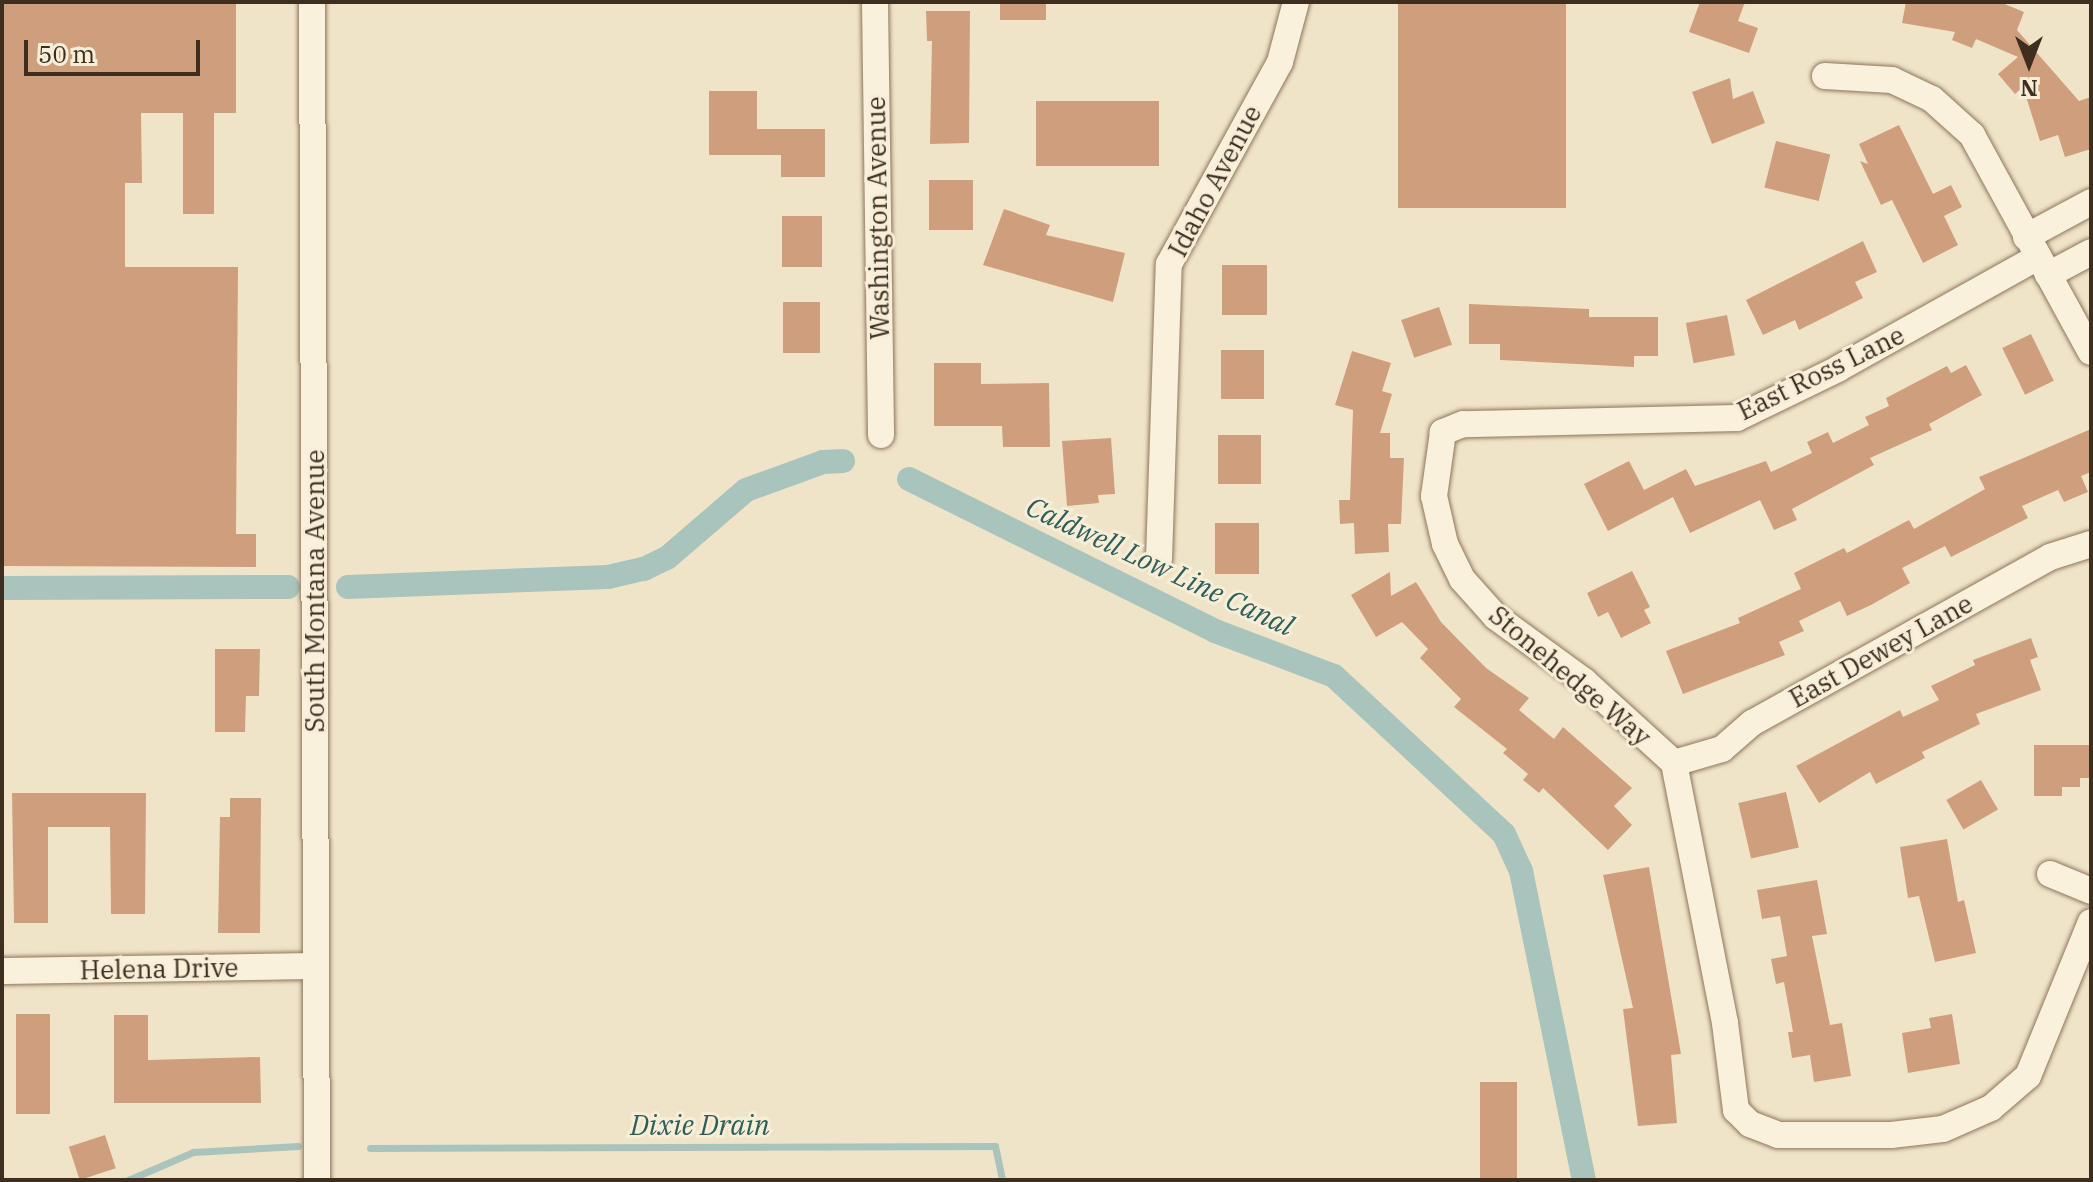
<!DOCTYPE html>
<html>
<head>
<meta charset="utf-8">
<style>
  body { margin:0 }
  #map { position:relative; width:2093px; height:1182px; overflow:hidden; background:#f0e4c8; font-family:"IBM Plex Serif",serif }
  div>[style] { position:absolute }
  .stream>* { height:7px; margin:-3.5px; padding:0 3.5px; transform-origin:3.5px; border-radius:3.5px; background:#a9c4bc }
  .canal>* { height:24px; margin:-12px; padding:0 12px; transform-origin:12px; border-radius:12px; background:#a9c4bc }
  .building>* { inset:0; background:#cf9f7d; transform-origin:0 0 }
  .roads { filter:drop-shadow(0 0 2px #8d765c) drop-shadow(0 0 2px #8d765c) }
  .minor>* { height:26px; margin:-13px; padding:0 13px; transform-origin:13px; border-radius:13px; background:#faf1dc }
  span { translate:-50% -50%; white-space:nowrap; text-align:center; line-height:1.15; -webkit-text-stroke:6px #f7eed8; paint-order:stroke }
  .street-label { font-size:26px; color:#3d2e20 }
  .water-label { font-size:28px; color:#2f5d5a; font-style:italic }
  .frame { position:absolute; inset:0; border:4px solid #3d2e20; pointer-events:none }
  .north { position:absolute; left:1989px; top:24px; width:80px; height:80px; -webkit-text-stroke:6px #f7eed8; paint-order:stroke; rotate:180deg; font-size:22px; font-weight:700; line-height:32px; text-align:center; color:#3d2e20 }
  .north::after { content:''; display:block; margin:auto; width:28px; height:36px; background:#3d2e20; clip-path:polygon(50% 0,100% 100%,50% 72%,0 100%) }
  .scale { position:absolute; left:24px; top:40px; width:176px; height:36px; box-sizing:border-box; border:4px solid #3d2e20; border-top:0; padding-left:10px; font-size:24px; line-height:28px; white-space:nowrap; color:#3d2e20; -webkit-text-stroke:6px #f7eed8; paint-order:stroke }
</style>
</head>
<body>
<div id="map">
  <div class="stream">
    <div style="left:370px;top:1148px;width:625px;rotate:-0.18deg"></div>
    <div style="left:995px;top:1146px;width:35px;rotate:78deg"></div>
    <div style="left:128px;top:1180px;width:71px;rotate:-23.3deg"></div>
    <div style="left:193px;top:1152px;width:105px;rotate:-3.3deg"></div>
  </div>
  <div class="canal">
    <div style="left:909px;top:479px;width:342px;rotate:26.4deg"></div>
    <div style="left:1215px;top:631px;width:127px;rotate:20.7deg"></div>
    <div style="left:1334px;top:676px;width:232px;rotate:42.9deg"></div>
    <div style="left:1504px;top:834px;width:41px;rotate:65.3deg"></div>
    <div style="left:1521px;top:871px;width:315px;rotate:78.5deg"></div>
    <div style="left:348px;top:587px;width:260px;rotate:-2.2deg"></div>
    <div style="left:608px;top:577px;width:37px;rotate:-13deg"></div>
    <div style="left:644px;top:569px;width:25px;rotate:-26deg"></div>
    <div style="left:667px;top:558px;width:104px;rotate:-40.7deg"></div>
    <div style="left:746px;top:490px;width:82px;rotate:-20deg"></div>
    <div style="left:823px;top:462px;width:20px;rotate:-3deg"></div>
    <div style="left:2px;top:588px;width:286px;rotate:-0.2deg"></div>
  </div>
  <div class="building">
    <div style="clip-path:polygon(2px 2px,236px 2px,236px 113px,214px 113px,214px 214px,183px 214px,183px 113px,141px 113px,142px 183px,125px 183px,125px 267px,238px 267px,236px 534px,256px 534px,256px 567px,2px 566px)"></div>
    <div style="left:1000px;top:2px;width:46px;height:18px"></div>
    <div style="left:1398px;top:2px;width:168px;height:206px"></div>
    <div style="clip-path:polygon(1700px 2px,1745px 2px,1738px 21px,1758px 28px,1749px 53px,1689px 32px)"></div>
    <div style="clip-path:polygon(1906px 2px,2000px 2px,2024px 12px,2017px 30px,2079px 101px,2091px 97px,2091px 149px,2065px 157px,2058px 135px,2040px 141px,2023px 87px,2015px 94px,1998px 74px,2018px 57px,1976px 39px,1972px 48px,1952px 40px,1955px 32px,1902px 23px)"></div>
    <div style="clip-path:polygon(926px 11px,970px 11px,969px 143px,930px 144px,932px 41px,927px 41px)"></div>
    <div style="clip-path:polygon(1730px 78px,1733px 99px,1753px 91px,1765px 123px,1712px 144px,1692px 92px)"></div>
    <div style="clip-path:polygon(709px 91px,757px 91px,757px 129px,825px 129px,825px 177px,781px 177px,781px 155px,709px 155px)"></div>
    <div style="left:1036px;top:101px;width:123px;height:65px"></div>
    <div style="clip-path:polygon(1899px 125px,1933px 194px,1951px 185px,1962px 207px,1944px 216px,1958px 245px,1923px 263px,1892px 200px,1881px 205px,1860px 161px,1868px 164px,1859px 144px)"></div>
    <div style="left:1776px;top:141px;width:56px;height:48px;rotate:14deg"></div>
    <div style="left:929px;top:180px;width:44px;height:50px"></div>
    <div style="clip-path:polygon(1004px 209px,1050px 225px,1046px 235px,1125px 253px,1113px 302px,983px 265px)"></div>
    <div style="left:782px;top:216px;width:40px;height:51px"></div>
    <div style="clip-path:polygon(1863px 241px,1877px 272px,1855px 282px,1863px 298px,1799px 330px,1795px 320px,1763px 335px,1746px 300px)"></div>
    <div style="left:1222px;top:265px;width:45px;height:50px"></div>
    <div style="left:783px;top:302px;width:37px;height:51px"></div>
    <div style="clip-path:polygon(1469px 304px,1589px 309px,1589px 317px,1658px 317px,1658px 356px,1634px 356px,1634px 367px,1500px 360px,1500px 344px,1469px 344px)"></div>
    <div style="left:1439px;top:307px;width:40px;height:40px;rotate:71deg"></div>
    <div style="left:1727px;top:315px;width:41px;height:42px;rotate:79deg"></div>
    <div style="left:2031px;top:334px;width:52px;height:32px;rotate:64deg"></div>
    <div style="left:1221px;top:350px;width:43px;height:49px"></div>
    <div style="clip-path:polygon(1352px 351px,1391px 363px,1382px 391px,1392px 394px,1380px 433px,1390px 433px,1390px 458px,1404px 458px,1401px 524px,1388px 524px,1389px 552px,1355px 554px,1354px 523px,1340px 524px,1339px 500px,1350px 500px,1353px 410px,1335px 405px)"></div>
    <div style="clip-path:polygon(934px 363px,981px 363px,981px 384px,1049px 383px,1050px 447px,1003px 447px,1002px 426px,934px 426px)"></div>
    <div style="clip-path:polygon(1966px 365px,1982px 395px,1929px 424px,1932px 430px,1870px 458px,1874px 465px,1792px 509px,1797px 520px,1774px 530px,1760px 500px,1690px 533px,1673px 497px,1608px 531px,1584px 484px,1629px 461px,1644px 490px,1686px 469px,1695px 486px,1766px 461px,1771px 472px,1812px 453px,1807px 442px,1828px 432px,1833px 443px,1869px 425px,1865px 417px,1889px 406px,1886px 398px,1947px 366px,1951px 373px)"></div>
    <div style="clip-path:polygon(2091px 429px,2091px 472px,2081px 476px,2088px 492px,2064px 502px,2058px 490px,2022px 506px,2028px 518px,1951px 557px,1945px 546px,1902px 568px,1910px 583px,1871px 605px,1847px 616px,1840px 601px,1799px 621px,1804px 631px,1779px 642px,1785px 655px,1683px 694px,1666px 651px,1740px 623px,1738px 618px,1801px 589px,1794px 573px,1844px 548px,1847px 553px,1909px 520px,1914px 529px,1985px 489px,1979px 477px)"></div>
    <div style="left:1218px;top:435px;width:43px;height:49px"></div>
    <div style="clip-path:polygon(1111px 438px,1115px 494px,1098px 495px,1099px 503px,1067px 506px,1062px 441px)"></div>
    <div style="left:1215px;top:523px;width:44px;height:51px"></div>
    <div style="clip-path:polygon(1632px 571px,1650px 607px,1644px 610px,1651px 623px,1621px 638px,1608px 612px,1598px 617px,1587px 593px)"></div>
    <div style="clip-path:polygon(1390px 572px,1391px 596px,1416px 582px,1441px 622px,1486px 668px,1529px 698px,1519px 710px,1554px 739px,1563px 727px,1632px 788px,1614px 806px,1632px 825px,1608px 850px,1543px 788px,1539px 793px,1523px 780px,1528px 774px,1503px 753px,1507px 749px,1454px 707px,1461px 699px,1420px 658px,1428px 649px,1402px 622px,1376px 637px,1351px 595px)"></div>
    <div style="clip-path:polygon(2031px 638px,2038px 657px,2030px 660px,2041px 690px,1976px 714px,1980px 724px,1922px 752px,1925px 758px,1876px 784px,1870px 772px,1819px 803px,1796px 766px,1900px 710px,1903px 717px,1939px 700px,1931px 686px,1975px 665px,1973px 660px)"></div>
    <div style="clip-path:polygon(215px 649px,260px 649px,259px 696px,246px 696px,245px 732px,215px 732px)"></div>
    <div style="clip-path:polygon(2034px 745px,2091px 745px,2091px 778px,2080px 778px,2080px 787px,2062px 787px,2062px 796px,2034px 796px)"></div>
    <div style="left:1981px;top:780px;width:34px;height:40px;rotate:60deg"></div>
    <div style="left:1786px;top:792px;width:57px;height:49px;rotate:77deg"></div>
    <div style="clip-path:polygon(12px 793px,146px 793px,145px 914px,111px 914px,110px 827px,48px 827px,48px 923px,14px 923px)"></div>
    <div style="clip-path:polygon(230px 798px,261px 798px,260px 933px,218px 933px,220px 817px,230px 817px)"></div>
    <div style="clip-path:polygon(1947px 839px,1958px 902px,1964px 900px,1976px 953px,1935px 962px,1919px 896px,1908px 898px,1900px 847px)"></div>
    <div style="clip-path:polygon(1649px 867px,1681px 1054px,1671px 1055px,1677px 1123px,1638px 1126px,1623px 1009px,1633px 1008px,1603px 875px)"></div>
    <div style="clip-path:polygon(1817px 880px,1827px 934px,1812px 936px,1830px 1025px,1842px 1023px,1851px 1076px,1814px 1082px,1810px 1055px,1792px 1058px,1788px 1032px,1793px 1032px,1784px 982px,1776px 984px,1771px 959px,1787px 956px,1780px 916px,1762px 919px,1757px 890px)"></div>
    <div style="left:16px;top:1014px;width:34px;height:100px"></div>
    <div style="clip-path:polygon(1952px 1014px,1960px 1064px,1908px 1073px,1902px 1033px,1931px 1028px,1929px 1018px)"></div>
    <div style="clip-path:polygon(114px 1015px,148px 1015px,148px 1060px,260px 1057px,261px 1103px,114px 1103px)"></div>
    <div style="left:1480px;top:1082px;width:37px;height:98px"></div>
    <div style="left:105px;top:1135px;width:35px;height:38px;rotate:72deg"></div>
  </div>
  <div class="roads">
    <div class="minor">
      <div style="left:312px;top:2px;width:1178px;rotate:89.76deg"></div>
      <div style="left:875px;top:2px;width:433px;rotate:89.2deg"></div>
      <div style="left:1825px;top:76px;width:67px;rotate:3.4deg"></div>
      <div style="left:1892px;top:80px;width:44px;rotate:25.4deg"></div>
      <div style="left:1932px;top:99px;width:54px;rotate:42deg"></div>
      <div style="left:1972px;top:135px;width:247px;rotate:61.3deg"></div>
      <div style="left:2026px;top:237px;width:74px;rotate:-28.3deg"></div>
      <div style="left:2038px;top:257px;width:229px;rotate:150.8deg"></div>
      <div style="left:1838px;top:369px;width:112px;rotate:154.1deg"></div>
      <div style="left:1737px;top:418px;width:274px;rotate:178.7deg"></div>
      <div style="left:1463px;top:424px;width:22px;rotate:158deg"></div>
      <div style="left:1443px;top:432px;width:65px;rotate:98deg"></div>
      <div style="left:1434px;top:496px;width:49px;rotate:77.1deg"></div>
      <div style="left:1445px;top:544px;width:39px;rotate:64deg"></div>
      <div style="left:1462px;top:579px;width:51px;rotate:48.2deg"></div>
      <div style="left:1496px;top:617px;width:109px;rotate:36deg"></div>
      <div style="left:1584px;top:681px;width:122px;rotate:42.3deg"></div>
      <div style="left:1674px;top:763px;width:265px;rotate:78.9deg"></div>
      <div style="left:1725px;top:1023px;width:88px;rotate:82.8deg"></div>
      <div style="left:1736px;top:1110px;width:20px;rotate:45deg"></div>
      <div style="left:1750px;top:1124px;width:30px;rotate:21deg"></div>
      <div style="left:1778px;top:1135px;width:113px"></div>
      <div style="left:1891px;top:1135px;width:52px;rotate:-6.6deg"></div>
      <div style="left:1943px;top:1129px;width:52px;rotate:-23.6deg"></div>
      <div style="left:1991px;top:1108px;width:49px;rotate:-40.9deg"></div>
      <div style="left:2028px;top:1076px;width:166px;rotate:-67.8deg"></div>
      <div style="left:2048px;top:275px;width:49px;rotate:-28.1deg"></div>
      <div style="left:1159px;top:559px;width:295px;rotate:-88.1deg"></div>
      <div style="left:1169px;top:264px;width:230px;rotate:-61.2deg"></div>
      <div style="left:1280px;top:62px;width:62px;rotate:-75.1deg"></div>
      <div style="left:1674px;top:763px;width:50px;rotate:-16.3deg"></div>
      <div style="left:1722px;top:749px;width:40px;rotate:-41deg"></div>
      <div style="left:1752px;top:723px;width:341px;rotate:-29.1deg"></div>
      <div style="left:2050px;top:557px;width:43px;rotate:-17.6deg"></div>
      <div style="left:2050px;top:874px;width:44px;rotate:22.5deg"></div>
      <div style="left:2px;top:971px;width:314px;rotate:-0.9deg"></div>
    </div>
  </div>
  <div class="street-label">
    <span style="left:1215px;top:181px;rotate:-62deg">Idaho Avenue</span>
    <span style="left:878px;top:218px;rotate:-91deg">Washington Avenue</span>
    <span style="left:1821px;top:373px;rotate:-26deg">East Ross Lane</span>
    <span style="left:315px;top:591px;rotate:-90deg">South Montana Avenue</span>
    <span style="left:1881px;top:651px;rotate:-29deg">East Dewey Lane</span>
    <span style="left:1570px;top:676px;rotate:40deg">Stonehedge Way</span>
    <span style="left:159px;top:969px;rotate:-1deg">Helena Drive</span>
  </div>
  <div class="water-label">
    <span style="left:1160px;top:566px;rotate:25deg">Caldwell Low Line Canal</span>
    <span style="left:700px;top:1125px">Dixie Drain</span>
  </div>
  <div class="frame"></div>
  <div class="north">N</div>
  <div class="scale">50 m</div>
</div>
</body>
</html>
